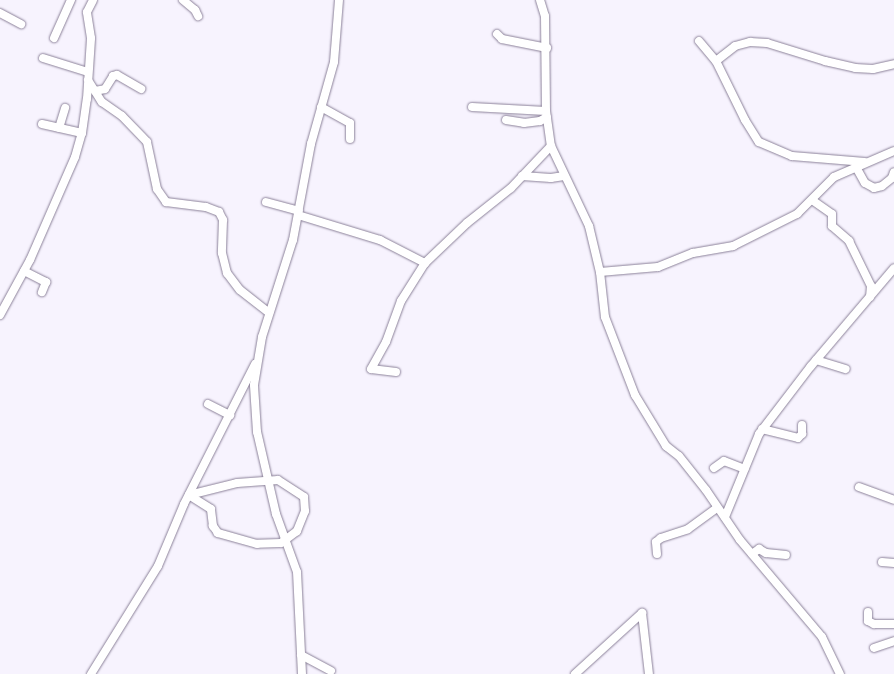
<!DOCTYPE html>
<html>
<head>
<meta charset="utf-8">
<style>
  body { margin:0 }
  #map { position:relative; width:894px; height:674px; overflow:hidden; background:#f7f3fe; font-family:"Open Sans",sans-serif }
  div>[style] { position:absolute }
  .roads { filter:drop-shadow(0 0 1px #8b8199) drop-shadow(0 0 1px #8b8199) }
  .street>* { height:8px; margin:-4px; padding:0 4px; transform-origin:4px; border-radius:4px; background:#fff }
  span { translate:-50% -50%; white-space:nowrap; text-align:center; line-height:1.15; -webkit-text-stroke:3px #fff; paint-order:stroke }
</style>
</head>
<body>
<div id="map">
  <div class="roads">
    <div class="street">
      <div style="left:183px;top:0;width:16px;rotate:40deg"></div>
      <div style="left:195px;top:10px;width:7px;rotate:63deg"></div>
      <div style="left:540px;top:0;width:17px;rotate:73deg"></div>
      <div style="left:545px;top:16px;width:95px;rotate:89.4deg"></div>
      <div style="left:546px;top:111px;width:35px;rotate:82deg"></div>
      <div style="left:551px;top:146px;width:89px;rotate:64.6deg"></div>
      <div style="left:589px;top:226px;width:47px;rotate:76.6deg"></div>
      <div style="left:600px;top:272px;width:45px;rotate:83.7deg"></div>
      <div style="left:605px;top:317px;width:84px;rotate:69deg"></div>
      <div style="left:635px;top:395px;width:60px;rotate:58.7deg"></div>
      <div style="left:666px;top:446px;width:16px;rotate:38deg"></div>
      <div style="left:679px;top:456px;width:43px;rotate:51.5deg"></div>
      <div style="left:706px;top:490px;width:60px;rotate:55.8deg"></div>
      <div style="left:740px;top:540px;width:127px;rotate:49.8deg"></div>
      <div style="left:822px;top:637px;width:41px;rotate:64.1deg"></div>
      <div style="left:0;top:13px;width:24px;rotate:28deg"></div>
      <div style="left:497px;top:34px;width:7px;rotate:45deg"></div>
      <div style="left:502px;top:39px;width:46px;rotate:11.3deg"></div>
      <div style="left:54px;top:38px;width:42px;rotate:-65.9deg"></div>
      <div style="left:699px;top:41px;width:26px;rotate:50deg"></div>
      <div style="left:716px;top:61px;width:66px;rotate:63.8deg"></div>
      <div style="left:745px;top:120px;width:26px;rotate:58deg"></div>
      <div style="left:759px;top:142px;width:36px;rotate:23deg"></div>
      <div style="left:792px;top:156px;width:73px;rotate:4.7deg"></div>
      <div style="left:43px;top:58px;width:47px;rotate:17.3deg"></div>
      <div style="left:716px;top:61px;width:24px;rotate:-38deg"></div>
      <div style="left:735px;top:46px;width:16px;rotate:-15deg"></div>
      <div style="left:750px;top:42px;width:17px;rotate:3deg"></div>
      <div style="left:767px;top:43px;width:61px;rotate:17.2deg"></div>
      <div style="left:825px;top:61px;width:31px;rotate:13deg"></div>
      <div style="left:855px;top:68px;width:18px;rotate:3deg"></div>
      <div style="left:873px;top:69px;width:22px;rotate:-13deg"></div>
      <div style="left:88px;top:80px;width:26px;rotate:58deg"></div>
      <div style="left:102px;top:102px;width:24px;rotate:35deg"></div>
      <div style="left:122px;top:116px;width:36px;rotate:46deg"></div>
      <div style="left:147px;top:142px;width:48px;rotate:78deg"></div>
      <div style="left:157px;top:189px;width:16px;rotate:55deg"></div>
      <div style="left:166px;top:202px;width:40px;rotate:7.1deg"></div>
      <div style="left:206px;top:207px;width:14px;rotate:21deg"></div>
      <div style="left:219px;top:212px;width:9px;rotate:63deg"></div>
      <div style="left:223px;top:220px;width:33px;rotate:92deg"></div>
      <div style="left:222px;top:253px;width:21px;rotate:76deg"></div>
      <div style="left:227px;top:273px;width:21px;rotate:53deg"></div>
      <div style="left:240px;top:290px;width:37px;rotate:38deg"></div>
      <div style="left:95px;top:91px;width:10px;rotate:-11deg"></div>
      <div style="left:105px;top:89px;width:15px;rotate:-58deg"></div>
      <div style="left:113px;top:76px;width:4px;rotate:-14deg"></div>
      <div style="left:117px;top:75px;width:28px;rotate:30deg"></div>
      <div style="left:321px;top:107px;width:33px;rotate:29deg"></div>
      <div style="left:350px;top:123px;width:16px;rotate:90deg"></div>
      <div style="left:472px;top:107px;width:74px;rotate:3.1deg"></div>
      <div style="left:506px;top:120px;width:18px;rotate:9deg"></div>
      <div style="left:524px;top:123px;width:16px;rotate:-7deg"></div>
      <div style="left:540px;top:121px;width:8px;rotate:-30deg"></div>
      <div style="left:42px;top:124px;width:41px;rotate:12.7deg"></div>
      <div style="left:59px;top:128px;width:21px;rotate:-73deg"></div>
      <div style="left:856px;top:167px;width:18px;rotate:61deg"></div>
      <div style="left:865px;top:183px;width:10px;rotate:29deg"></div>
      <div style="left:874px;top:188px;width:8px;rotate:-14deg"></div>
      <div style="left:882px;top:186px;width:13px;rotate:-39deg"></div>
      <div style="left:892px;top:178px;width:6px;rotate:-72deg"></div>
      <div style="left:522px;top:176px;width:29px;rotate:4deg"></div>
      <div style="left:551px;top:178px;width:13px;rotate:-9deg"></div>
      <div style="left:812px;top:200px;width:24px;rotate:35deg"></div>
      <div style="left:832px;top:214px;width:12px;rotate:90deg"></div>
      <div style="left:832px;top:226px;width:23px;rotate:41deg"></div>
      <div style="left:849px;top:241px;width:50px;rotate:63.9deg"></div>
      <div style="left:871px;top:286px;width:11px;rotate:95deg"></div>
      <div style="left:266px;top:202px;width:34px;rotate:15deg"></div>
      <div style="left:298px;top:215px;width:86px;rotate:17deg"></div>
      <div style="left:380px;top:240px;width:51px;rotate:27.1deg"></div>
      <div style="left:24px;top:271px;width:25px;rotate:27deg"></div>
      <div style="left:46px;top:282px;width:11px;rotate:112deg"></div>
      <div style="left:600px;top:272px;width:58px;rotate:-4.9deg"></div>
      <div style="left:658px;top:267px;width:38px;rotate:-22deg"></div>
      <div style="left:693px;top:253px;width:41px;rotate:-9.9deg"></div>
      <div style="left:733px;top:246px;width:72px;rotate:-26.6deg"></div>
      <div style="left:797px;top:214px;width:52px;rotate:-45deg"></div>
      <div style="left:834px;top:177px;width:65px;rotate:-23.4deg"></div>
      <div style="left:0;top:315px;width:63px;rotate:-61.4deg"></div>
      <div style="left:30px;top:260px;width:112px;rotate:-66.4deg"></div>
      <div style="left:75px;top:157px;width:25px;rotate:-74deg"></div>
      <div style="left:82px;top:133px;width:34px;rotate:-82deg"></div>
      <div style="left:87px;top:99px;width:61px;rotate:-86.2deg"></div>
      <div style="left:91px;top:38px;width:26px;rotate:-99deg"></div>
      <div style="left:87px;top:12px;width:13px;rotate:-63deg"></div>
      <div style="left:816px;top:360px;width:31px;rotate:17deg"></div>
      <div style="left:396px;top:372px;width:25px;rotate:-173deg"></div>
      <div style="left:371px;top:369px;width:31px;rotate:-61deg"></div>
      <div style="left:386px;top:342px;width:44px;rotate:-69.9deg"></div>
      <div style="left:401px;top:301px;width:45px;rotate:-57.7deg"></div>
      <div style="left:425px;top:263px;width:58px;rotate:-43.6deg"></div>
      <div style="left:467px;top:223px;width:56px;rotate:-38.5deg"></div>
      <div style="left:511px;top:188px;width:58px;rotate:-46.4deg"></div>
      <div style="left:208px;top:404px;width:25px;rotate:27deg"></div>
      <div style="left:762px;top:429px;width:37px;rotate:14deg"></div>
      <div style="left:798px;top:438px;width:6px;rotate:-45deg"></div>
      <div style="left:802px;top:434px;width:9px;rotate:-90deg"></div>
      <div style="left:714px;top:468px;width:12px;rotate:-35deg"></div>
      <div style="left:724px;top:461px;width:22px;rotate:21deg"></div>
      <div style="left:278px;top:480px;width:31px;rotate:33deg"></div>
      <div style="left:304px;top:497px;width:14px;rotate:86deg"></div>
      <div style="left:305px;top:511px;width:22px;rotate:112deg"></div>
      <div style="left:297px;top:531px;width:20px;rotate:143deg"></div>
      <div style="left:281px;top:543px;width:24px;rotate:178deg"></div>
      <div style="left:257px;top:544px;width:41px;rotate:-164.2deg"></div>
      <div style="left:218px;top:533px;width:9px;rotate:-126deg"></div>
      <div style="left:213px;top:526px;width:17px;rotate:-97deg"></div>
      <div style="left:211px;top:509px;width:26px;rotate:-148deg"></div>
      <div style="left:189px;top:495px;width:49px;rotate:-14deg"></div>
      <div style="left:237px;top:483px;width:41px;rotate:-4.2deg"></div>
      <div style="left:859px;top:487px;width:37px;rotate:20deg"></div>
      <div style="left:725px;top:517px;width:90px;rotate:-67.7deg"></div>
      <div style="left:759px;top:434px;width:86px;rotate:-52.6deg"></div>
      <div style="left:811px;top:366px;width:128px;rotate:-49.7deg"></div>
      <div style="left:657px;top:554px;width:12px;rotate:-95deg"></div>
      <div style="left:656px;top:542px;width:6px;rotate:-39deg"></div>
      <div style="left:661px;top:538px;width:28px;rotate:-18deg"></div>
      <div style="left:688px;top:529px;width:36px;rotate:-36deg"></div>
      <div style="left:752px;top:554px;width:9px;rotate:-36deg"></div>
      <div style="left:759px;top:549px;width:8px;rotate:30deg"></div>
      <div style="left:766px;top:553px;width:20px;rotate:6deg"></div>
      <div style="left:882px;top:562px;width:12px;rotate:5deg"></div>
      <div style="left:868px;top:612px;width:9px;rotate:90deg"></div>
      <div style="left:868px;top:621px;width:7px;rotate:27deg"></div>
      <div style="left:874px;top:624px;width:20px"></div>
      <div style="left:642px;top:613px;width:61px;rotate:83.5deg"></div>
      <div style="left:874px;top:648px;width:21px;rotate:-19deg"></div>
      <div style="left:301px;top:655px;width:34px;rotate:28deg"></div>
      <div style="left:91px;top:674px;width:127px;rotate:-58.2deg"></div>
      <div style="left:158px;top:566px;width:67px;rotate:-67.2deg"></div>
      <div style="left:184px;top:504px;width:157px;rotate:-63.1deg"></div>
      <div style="left:302px;top:674px;width:102px;rotate:-92.8deg"></div>
      <div style="left:297px;top:572px;width:62px;rotate:-109.9deg"></div>
      <div style="left:276px;top:514px;width:84px;rotate:-103deg"></div>
      <div style="left:257px;top:432px;width:47px;rotate:-93.7deg"></div>
      <div style="left:254px;top:385px;width:49px;rotate:-80.5deg"></div>
      <div style="left:262px;top:337px;width:102px;rotate:-72.3deg"></div>
      <div style="left:293px;top:240px;width:98px;rotate:-79.4deg"></div>
      <div style="left:311px;top:144px;width:85px;rotate:-74.3deg"></div>
      <div style="left:334px;top:62px;width:62px;rotate:-85.4deg"></div>
      <div style="left:575px;top:674px;width:91px;rotate:-42.3deg"></div>
    </div>
  </div>
</div>
</body>
</html>
